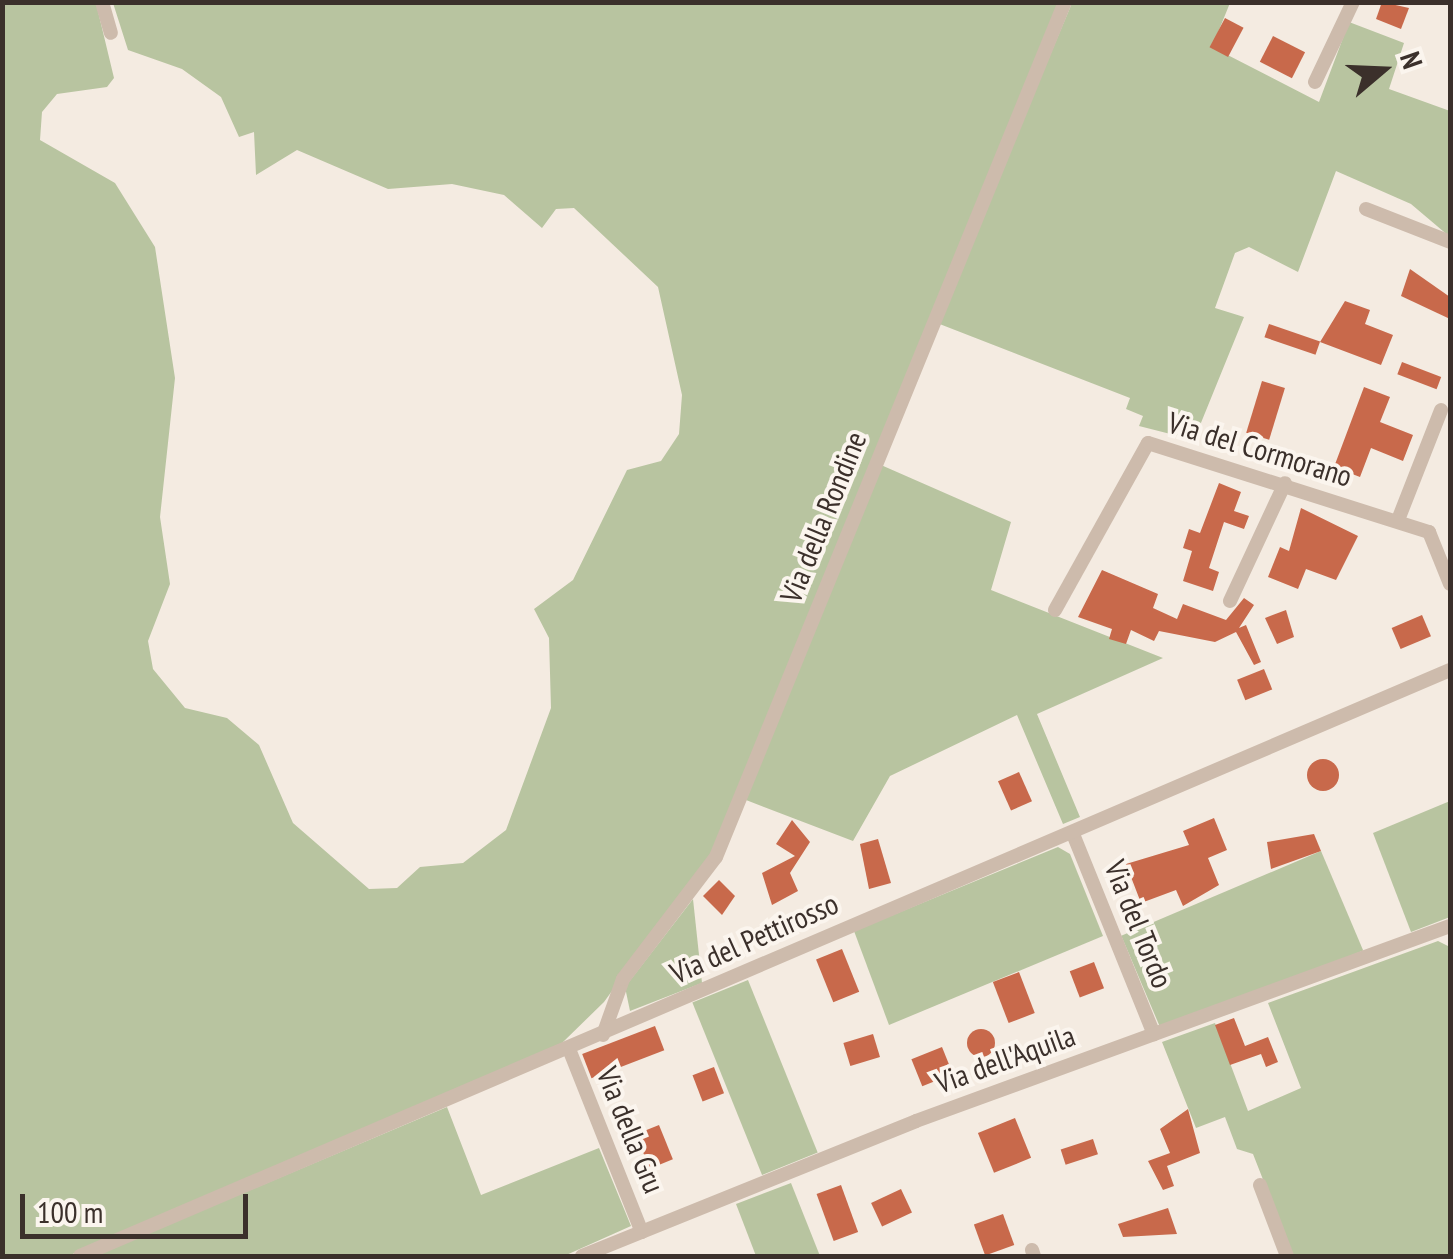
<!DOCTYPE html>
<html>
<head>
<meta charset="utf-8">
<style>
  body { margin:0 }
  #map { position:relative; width:1453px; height:1259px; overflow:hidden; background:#f4ebe1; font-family:"PT Sans Narrow",sans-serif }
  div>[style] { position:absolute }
  .green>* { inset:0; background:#b8c4a0; transform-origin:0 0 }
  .building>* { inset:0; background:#c8694b; transform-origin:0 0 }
  .round { border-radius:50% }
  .minor>* { height:14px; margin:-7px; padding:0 7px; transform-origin:7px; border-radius:7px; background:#cdbbac }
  span { translate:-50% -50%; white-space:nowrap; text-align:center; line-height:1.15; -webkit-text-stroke:8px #fbf5ee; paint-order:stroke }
  .street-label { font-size:30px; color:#3b302b }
  .frame { position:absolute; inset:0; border:5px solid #3b302b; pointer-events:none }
  .north { position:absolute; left:1333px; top:20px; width:100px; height:100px; -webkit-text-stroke:8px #fbf5ee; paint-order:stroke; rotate:71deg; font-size:28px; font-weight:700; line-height:40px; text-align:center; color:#3b302b }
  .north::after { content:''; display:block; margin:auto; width:35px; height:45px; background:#3b302b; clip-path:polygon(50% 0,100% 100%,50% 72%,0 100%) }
  .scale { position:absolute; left:20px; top:1194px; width:228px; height:45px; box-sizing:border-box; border:5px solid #3b302b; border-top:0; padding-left:12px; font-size:30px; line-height:35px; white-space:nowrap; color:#3b302b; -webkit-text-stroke:8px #fbf5ee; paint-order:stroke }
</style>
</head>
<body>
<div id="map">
  <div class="green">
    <div style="clip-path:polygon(2px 3px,96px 3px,114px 78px,107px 87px,57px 94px,42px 112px,40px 140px,115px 183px,155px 247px,175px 378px,160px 517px,170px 584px,148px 641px,153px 669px,185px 708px,227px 718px,259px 745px,293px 823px,369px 889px,397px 888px,420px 867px,463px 863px,506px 830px,551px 708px,549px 638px,534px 609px,573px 580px,627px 470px,661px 461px,679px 434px,682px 395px,658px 287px,574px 208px,556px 209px,542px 228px,504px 195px,452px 184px,388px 189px,297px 150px,256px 175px,254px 132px,239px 137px,221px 97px,182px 69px,128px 50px,113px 3px,1058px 3px,712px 852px,604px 1002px,562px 1043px,68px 1256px,3px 1256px)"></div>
    <div style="clip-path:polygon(1072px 3px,1230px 3px,1212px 47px,1319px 102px,1349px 22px,1404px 43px,1389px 89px,1450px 111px,1450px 237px,1411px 204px,1336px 171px,1298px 272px,1249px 247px,1235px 253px,1215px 308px,1244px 317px,1194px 440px,1139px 426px,1143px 416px,1126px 409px,1130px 398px,937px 323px)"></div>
    <div style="clip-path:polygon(881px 465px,1011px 522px,991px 590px,1163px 658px,1037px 714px,1080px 817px,1063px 824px,1017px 715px,890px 776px,853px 841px,746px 800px)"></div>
    <div style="clip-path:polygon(1450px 801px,1450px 917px,1411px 932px,1373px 833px)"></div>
    <div style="clip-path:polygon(1058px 847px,1070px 854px,1103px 936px,889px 1025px,854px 931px)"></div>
    <div style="left:1321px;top:851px;width:108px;height:217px;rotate:67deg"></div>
    <div style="clip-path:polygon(693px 899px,702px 983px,630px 1011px,625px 987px)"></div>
    <div style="clip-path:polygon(1438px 941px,1450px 947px,1450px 1256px,1293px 1256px,1253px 1154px,1237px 1149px,1225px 1117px,1196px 1128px,1162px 1042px,1215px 1023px,1248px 1111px,1301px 1088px,1268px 1003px)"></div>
    <div style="left:748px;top:980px;width:186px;height:60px;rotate:68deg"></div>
    <div style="clip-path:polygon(447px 1107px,481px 1195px,599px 1148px,631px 1226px,564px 1256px,94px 1256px)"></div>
    <div style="clip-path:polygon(791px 1183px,820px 1256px,756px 1256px,736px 1204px)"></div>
  </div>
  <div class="building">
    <div style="clip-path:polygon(1382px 2px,1409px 8px,1401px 29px,1376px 19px)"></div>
    <div style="left:1225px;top:18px;width:21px;height:33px;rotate:28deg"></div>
    <div style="left:1273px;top:36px;width:36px;height:29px;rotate:27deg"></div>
    <div style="clip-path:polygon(1410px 269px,1450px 297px,1450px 319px,1401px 296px)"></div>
    <div style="clip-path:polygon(1345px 301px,1370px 310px,1365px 324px,1393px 335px,1381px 365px,1320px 342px)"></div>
    <div style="left:1269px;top:324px;width:54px;height:14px;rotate:19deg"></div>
    <div style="left:1402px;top:362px;width:42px;height:13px;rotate:21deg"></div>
    <div style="left:1262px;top:381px;width:24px;height:54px;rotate:17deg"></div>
    <div style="clip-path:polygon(1364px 387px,1390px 397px,1380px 422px,1413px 435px,1403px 461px,1371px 448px,1360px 477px,1334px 467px)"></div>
    <div style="clip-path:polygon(1219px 483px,1241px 492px,1234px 511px,1249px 516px,1244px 529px,1224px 522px,1209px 568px,1219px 572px,1213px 591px,1183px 581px,1192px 551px,1183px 548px,1189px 529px,1200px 533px)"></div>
    <div style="clip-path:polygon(1301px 508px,1358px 536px,1336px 580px,1306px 569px,1298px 589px,1268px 577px,1280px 547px,1289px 551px)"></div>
    <div style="clip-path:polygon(1102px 570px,1158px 594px,1153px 608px,1177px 619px,1183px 604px,1226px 620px,1244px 598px,1254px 605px,1239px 628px,1246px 625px,1261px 662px,1254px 665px,1236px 632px,1215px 642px,1159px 631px,1154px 641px,1131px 630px,1126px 644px,1109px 639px,1112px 629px,1078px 617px)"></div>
    <div style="clip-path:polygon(1286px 610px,1294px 637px,1277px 644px,1265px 618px)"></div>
    <div style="left:1422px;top:615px;width:23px;height:33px;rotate:67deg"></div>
    <div style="left:1264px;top:669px;width:22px;height:29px;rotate:68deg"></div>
    <div class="round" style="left:1307px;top:759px;width:32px;height:32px"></div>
    <div style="left:1019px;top:772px;width:32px;height:23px;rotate:66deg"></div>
    <div style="clip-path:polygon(1214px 818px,1227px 850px,1208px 858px,1219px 885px,1183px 906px,1176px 890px,1141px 903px,1126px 864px,1189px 845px,1183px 831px)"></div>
    <div style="clip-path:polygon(792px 820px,810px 842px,790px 873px,798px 891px,772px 905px,762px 873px,795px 856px,776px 844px)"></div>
    <div style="clip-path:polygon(1314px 834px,1321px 851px,1271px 869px,1267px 842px)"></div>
    <div style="clip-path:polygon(878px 839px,891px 883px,869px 889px,860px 844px)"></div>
    <div style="clip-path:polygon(719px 880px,735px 896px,722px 915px,703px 896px)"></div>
    <div style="left:842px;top:949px;width:46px;height:28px;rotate:68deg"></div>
    <div style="left:1094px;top:962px;width:28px;height:26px;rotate:69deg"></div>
    <div style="left:1019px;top:972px;width:44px;height:28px;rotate:69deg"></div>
    <div style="clip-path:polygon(1234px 1018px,1245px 1046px,1268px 1037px,1278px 1062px,1266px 1067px,1261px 1054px,1230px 1065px,1215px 1025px)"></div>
    <div style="left:655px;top:1026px;width:26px;height:78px;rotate:69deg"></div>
    <div class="round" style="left:967px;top:1029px;width:28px;height:28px"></div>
    <div style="left:873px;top:1034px;width:24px;height:31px;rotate:73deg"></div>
    <div style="left:942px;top:1047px;width:29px;height:33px;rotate:68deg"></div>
    <div style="left:714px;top:1067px;width:28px;height:23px;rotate:69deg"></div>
    <div style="clip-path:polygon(1188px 1109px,1200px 1153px,1167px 1166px,1174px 1186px,1163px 1190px,1148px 1161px,1170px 1153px,1160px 1129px)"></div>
    <div style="left:1015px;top:1118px;width:43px;height:40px;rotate:68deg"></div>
    <div style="left:659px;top:1125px;width:37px;height:25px;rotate:68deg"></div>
    <div style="left:1093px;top:1139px;width:16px;height:34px;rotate:72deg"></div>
    <div style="left:841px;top:1185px;width:50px;height:26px;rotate:70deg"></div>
    <div style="left:901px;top:1189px;width:26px;height:33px;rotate:65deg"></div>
    <div style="clip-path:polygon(1168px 1208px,1177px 1234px,1123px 1237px,1118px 1224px)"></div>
    <div style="left:1003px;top:1214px;width:33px;height:31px;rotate:70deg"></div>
  </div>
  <div class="minor">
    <div style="left:102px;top:2px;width:32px;rotate:74deg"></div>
    <div style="left:1315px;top:82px;width:89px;rotate:-64.6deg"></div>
    <div style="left:1366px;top:209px;width:90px;rotate:21.4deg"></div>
    <div style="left:1398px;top:520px;width:118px;rotate:-68.6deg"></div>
    <div style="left:1230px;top:601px;width:130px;rotate:-65deg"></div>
    <div style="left:1055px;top:610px;width:191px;rotate:-60.9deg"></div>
    <div style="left:1148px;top:443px;width:295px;rotate:17.6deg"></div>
    <div style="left:1429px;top:532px;width:56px;rotate:68deg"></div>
    <div style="left:1073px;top:834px;width:216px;rotate:68deg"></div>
    <div style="left:603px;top:1035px;width:59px;rotate:-70.3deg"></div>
    <div style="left:623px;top:979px;width:153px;rotate:-52.7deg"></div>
    <div style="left:716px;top:857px;width:923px;rotate:-67.8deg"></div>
    <div style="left:569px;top:1049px;width:197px;rotate:68.3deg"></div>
    <div style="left:1260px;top:1185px;width:76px;rotate:69.2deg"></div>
    <div style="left:1032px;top:1250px;width:6px;rotate:72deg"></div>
    <div style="left:80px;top:1256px;width:1490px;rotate:-23.16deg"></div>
    <div style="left:582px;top:1256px;width:360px;rotate:-22deg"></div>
    <div style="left:916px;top:1121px;width:568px;rotate:-20.06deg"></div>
  </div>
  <div class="street-label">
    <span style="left:1260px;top:449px;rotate:17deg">Via del Cormorano</span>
    <span style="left:823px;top:517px;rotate:-68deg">Via della Rondine</span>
    <span style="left:1139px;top:924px;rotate:68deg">Via del Tordo</span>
    <span style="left:754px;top:938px;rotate:-24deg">Via del Pettirosso</span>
    <span style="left:1005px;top:1059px;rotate:-20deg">Via dell'Aquila</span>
    <span style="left:631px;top:1130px;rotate:68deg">Via della Gru</span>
  </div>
  <div class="frame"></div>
  <div class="north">N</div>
  <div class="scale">100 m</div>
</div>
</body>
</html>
